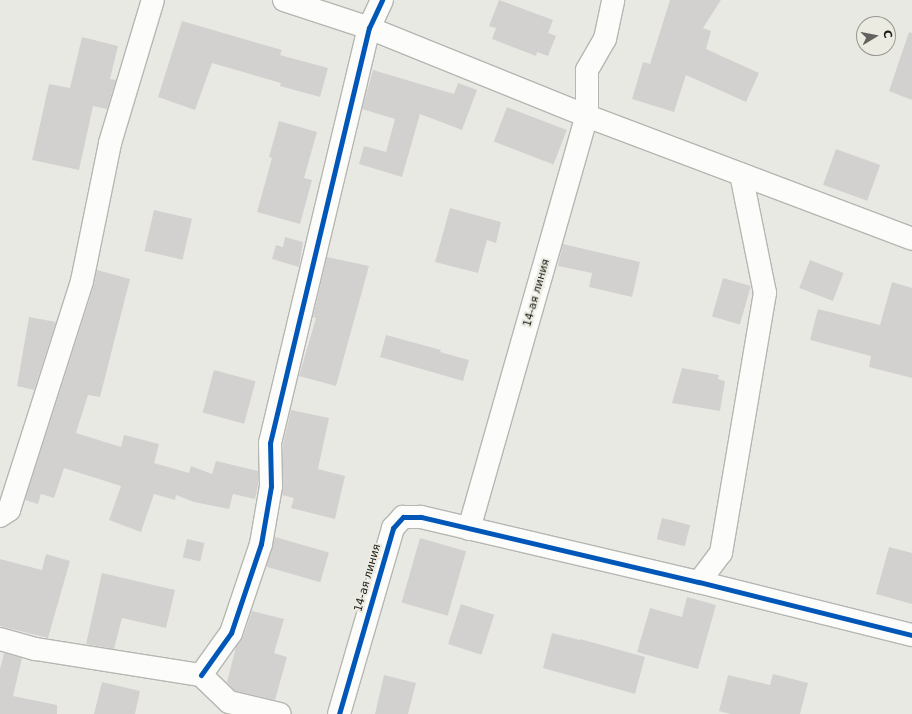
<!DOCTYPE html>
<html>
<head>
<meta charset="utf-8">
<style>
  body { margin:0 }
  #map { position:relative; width:912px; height:714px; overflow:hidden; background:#e9e9e4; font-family:"DejaVu Sans",sans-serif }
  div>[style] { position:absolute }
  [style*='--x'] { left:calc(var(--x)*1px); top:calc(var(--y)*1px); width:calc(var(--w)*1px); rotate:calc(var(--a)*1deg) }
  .building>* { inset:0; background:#d3d1d0; transform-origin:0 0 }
  .roads { filter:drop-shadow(1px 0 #b6b6b2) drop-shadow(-1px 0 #b6b6b2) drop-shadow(0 1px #b6b6b2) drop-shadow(0 -1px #b6b6b2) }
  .minor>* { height:22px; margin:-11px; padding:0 11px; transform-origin:11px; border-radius:11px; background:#fcfcfb }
  .tertiary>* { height:22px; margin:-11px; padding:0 11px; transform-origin:11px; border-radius:11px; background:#fcfcfb }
  .cycleway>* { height:5px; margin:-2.5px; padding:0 2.5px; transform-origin:2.5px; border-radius:2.5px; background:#0057b8 }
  span { translate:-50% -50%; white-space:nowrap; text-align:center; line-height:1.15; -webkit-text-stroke:4px #ebebe2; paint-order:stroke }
  .street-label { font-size:11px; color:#1b1a17 }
  .north { position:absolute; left:856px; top:16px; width:40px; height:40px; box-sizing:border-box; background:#ebebe2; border:1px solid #989791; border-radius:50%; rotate:80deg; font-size:11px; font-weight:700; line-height:16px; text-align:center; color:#1b1a17 }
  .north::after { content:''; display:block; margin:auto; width:14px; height:18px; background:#63625f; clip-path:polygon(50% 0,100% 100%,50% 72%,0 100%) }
</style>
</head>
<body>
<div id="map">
  <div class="building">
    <i style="clip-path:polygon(499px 0,553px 20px,548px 33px,556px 36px,548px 56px,537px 52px,536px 56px,492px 39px,496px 28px,489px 26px)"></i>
    <i style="clip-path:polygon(670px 0,721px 0,703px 28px,711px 31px,706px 49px,759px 73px,746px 102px,686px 75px,674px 112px,632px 99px,643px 62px,650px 64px)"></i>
    <i style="clip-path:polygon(182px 21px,282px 50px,280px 55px,328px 68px,320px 97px,280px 86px,281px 83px,212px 63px,195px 110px,158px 97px)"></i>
    <i style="clip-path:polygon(909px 32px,912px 33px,912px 100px,889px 91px)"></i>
    <i style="clip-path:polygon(82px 37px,118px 46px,110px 79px,116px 80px,107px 109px,93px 106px,79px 170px,32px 160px,49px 84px,70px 88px)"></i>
    <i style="clip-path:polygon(373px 70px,454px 94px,458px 83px,477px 90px,462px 130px,420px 114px,402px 177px,359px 164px,364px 146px,386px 152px,395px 119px,362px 109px)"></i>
    <i style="left:507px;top:107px;width:64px;height:37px;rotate:21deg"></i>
    <i style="clip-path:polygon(279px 121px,317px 132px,304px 178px,312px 180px,300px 224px,257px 212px,272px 158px,269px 157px)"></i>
    <i style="left:836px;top:149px;width:47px;height:38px;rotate:20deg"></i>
    <i style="clip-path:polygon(450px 208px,501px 222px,496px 243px,487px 240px,478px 273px,435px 262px)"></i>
    <i style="left:154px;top:210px;width:39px;height:42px;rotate:13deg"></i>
    <i style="clip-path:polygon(285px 237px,303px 242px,299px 267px,272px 259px,276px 245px,283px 247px)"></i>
    <i style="clip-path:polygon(563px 244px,640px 262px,632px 297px,589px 287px,592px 273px,558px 266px)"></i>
    <i style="clip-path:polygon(327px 257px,369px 266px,336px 386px,299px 376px,316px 318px,313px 317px)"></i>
    <i style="left:810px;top:260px;width:36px;height:30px;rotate:21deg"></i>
    <i style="clip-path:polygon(97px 270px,130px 279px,100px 397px,88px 395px,76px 433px,121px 447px,124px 435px,159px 444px,154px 463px,189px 473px,191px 466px,212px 474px,216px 461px,258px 471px,258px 485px,255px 499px,233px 494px,229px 509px,194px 502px,176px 495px,175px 500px,154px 494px,141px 532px,109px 520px,121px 486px,64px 468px,54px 498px,41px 494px,38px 504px,25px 500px,94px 285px)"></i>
    <i style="left:723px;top:278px;width:29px;height:40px;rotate:16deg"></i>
    <i style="clip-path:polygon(892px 282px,912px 288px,912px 378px,869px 367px,871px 356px,810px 340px,818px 309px,880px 325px)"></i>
    <i style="clip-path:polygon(29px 317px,56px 322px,34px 390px,17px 386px)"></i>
    <i style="clip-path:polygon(386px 335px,441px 350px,440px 352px,469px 360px,463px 381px,380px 357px)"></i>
    <i style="clip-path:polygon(682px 368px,719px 375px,718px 379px,725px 381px,720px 411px,672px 403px)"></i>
    <i style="left:214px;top:370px;width:43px;height:44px;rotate:15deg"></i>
    <i style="clip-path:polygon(291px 410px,329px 418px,318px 469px,345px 476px,335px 519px,291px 508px,294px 498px,282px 495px,283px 444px)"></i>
    <i style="left:662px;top:518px;width:29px;height:22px;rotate:14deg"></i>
    <i style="left:275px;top:537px;width:56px;height:31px;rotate:16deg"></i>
    <i style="left:420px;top:538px;width:48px;height:67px;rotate:16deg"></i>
    <i style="left:187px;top:539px;width:18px;height:19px;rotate:13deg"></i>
    <i style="clip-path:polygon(889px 547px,912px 553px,912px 604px,876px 594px)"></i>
    <i style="clip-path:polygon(46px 554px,70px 561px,48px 638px,0 626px,0 559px,42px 570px)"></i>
    <i style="clip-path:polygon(102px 573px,175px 590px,166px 628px,122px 618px,114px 649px,86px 644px)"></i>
    <i style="clip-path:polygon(687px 597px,716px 605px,698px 669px,637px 652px,650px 608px,682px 617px)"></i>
    <i style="left:461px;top:604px;width:35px;height:42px;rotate:18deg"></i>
    <i style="clip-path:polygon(252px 611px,284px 619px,274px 653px,287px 657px,275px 700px,235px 691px,227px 682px,236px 647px,243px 637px)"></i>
    <i style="clip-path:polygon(552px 633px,580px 640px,580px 639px,645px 657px,635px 694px,543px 668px)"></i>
    <i style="clip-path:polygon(4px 653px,22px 658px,13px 696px,57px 705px,57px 714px,0 714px,0 669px)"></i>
    <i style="clip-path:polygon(773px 674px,808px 683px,800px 714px,731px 714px,719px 711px,728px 675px,770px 685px)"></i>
    <i style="clip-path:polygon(384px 675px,416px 683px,408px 714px,375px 714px)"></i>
    <i style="clip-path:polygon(102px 682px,140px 691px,135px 714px,94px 714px)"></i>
  </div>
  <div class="roads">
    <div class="minor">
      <i style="--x:0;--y:516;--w:11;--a:-34"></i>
      <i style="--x:9;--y:510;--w:240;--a:-72.3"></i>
      <i style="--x:82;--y:281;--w:141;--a:-78.5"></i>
      <i style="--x:110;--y:143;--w:149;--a:-73.3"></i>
      <i style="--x:469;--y:529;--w:430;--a:-74.1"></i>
      <i style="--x:587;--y:116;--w:46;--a:-90"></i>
      <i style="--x:587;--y:70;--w:36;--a:-60"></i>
      <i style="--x:605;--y:39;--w:40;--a:-78"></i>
      <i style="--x:699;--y:582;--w:36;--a:-53"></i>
      <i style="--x:721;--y:553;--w:264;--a:-80.4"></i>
      <i style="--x:765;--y:293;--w:121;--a:-101.4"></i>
      <i style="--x:0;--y:639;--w:37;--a:16"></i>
      <i style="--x:36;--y:649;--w:167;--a:9"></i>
      <i style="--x:201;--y:675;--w:39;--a:44"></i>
      <i style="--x:229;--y:702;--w:52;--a:13.2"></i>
      <i style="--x:201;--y:675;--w:52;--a:-54.5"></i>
      <i style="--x:231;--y:633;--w:94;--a:-71.4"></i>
      <i style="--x:261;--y:544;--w:59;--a:-80.2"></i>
      <i style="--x:271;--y:486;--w:43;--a:-91.3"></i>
      <i style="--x:270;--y:443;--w:427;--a:-76.6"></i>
      <i style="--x:369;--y:28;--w:31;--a:-65"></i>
      <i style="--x:339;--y:714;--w:194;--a:-73.8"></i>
      <i style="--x:393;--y:528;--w:15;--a:-48"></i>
      <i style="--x:403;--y:517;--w:18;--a:0"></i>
      <i style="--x:421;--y:517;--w:285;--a:13.2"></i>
      <i style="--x:699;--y:582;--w:219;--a:14"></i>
    </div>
    <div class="tertiary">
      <i style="--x:284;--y:0;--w:89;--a:18.2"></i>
      <i style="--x:369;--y:28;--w:235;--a:22"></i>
      <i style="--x:587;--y:116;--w:347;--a:20.7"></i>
    </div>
  </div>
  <div class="cycleway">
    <i style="--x:201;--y:675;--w:52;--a:-54.5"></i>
    <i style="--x:231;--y:633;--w:94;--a:-71.4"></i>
    <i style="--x:261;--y:544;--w:59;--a:-80.2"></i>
    <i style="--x:271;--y:486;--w:43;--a:-91.3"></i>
    <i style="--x:270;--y:443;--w:427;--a:-76.6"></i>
    <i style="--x:369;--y:28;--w:31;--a:-65"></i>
    <i style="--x:339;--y:714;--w:194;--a:-73.8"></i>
    <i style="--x:393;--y:528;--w:15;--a:-48"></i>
    <i style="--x:403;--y:517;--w:18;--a:0"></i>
    <i style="--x:421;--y:517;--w:285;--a:13.2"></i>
    <i style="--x:699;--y:582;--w:219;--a:14"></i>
  </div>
  <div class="street-label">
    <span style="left:537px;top:293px;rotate:-74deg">14-ая линия</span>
    <span style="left:368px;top:578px;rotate:-74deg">14-ая линия</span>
  </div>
  <div class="north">С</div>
</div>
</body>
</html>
